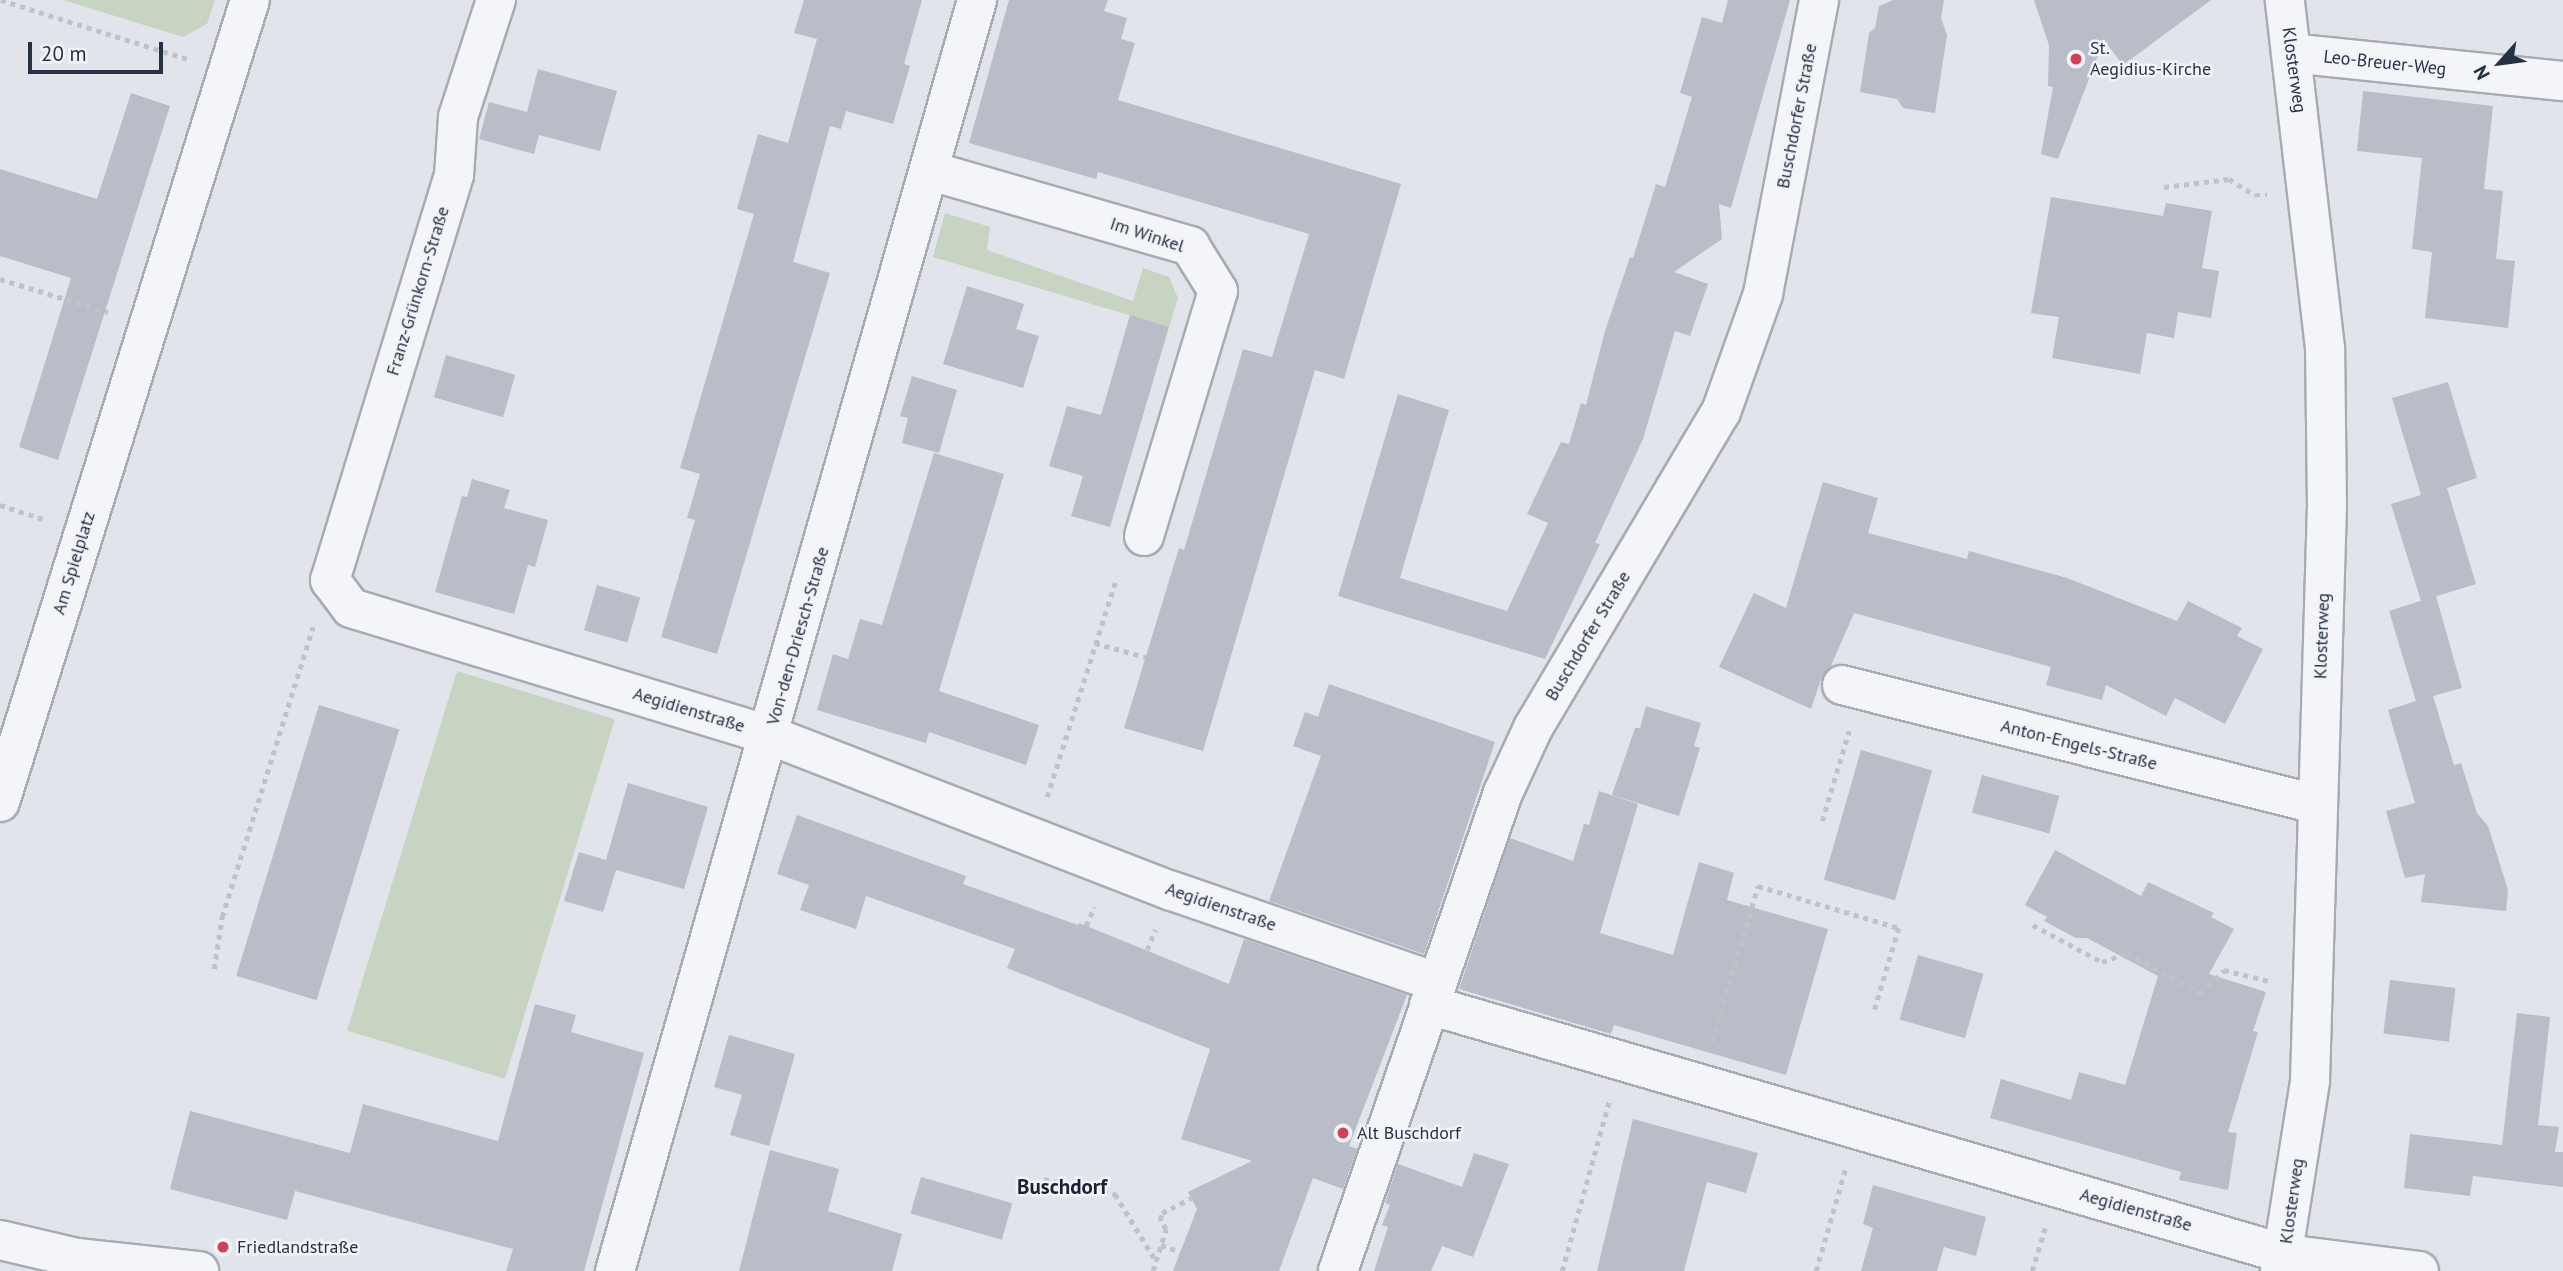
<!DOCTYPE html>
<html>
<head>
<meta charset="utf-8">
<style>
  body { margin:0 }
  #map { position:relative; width:2563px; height:1271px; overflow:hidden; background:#e1e4ea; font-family:"PT Sans",sans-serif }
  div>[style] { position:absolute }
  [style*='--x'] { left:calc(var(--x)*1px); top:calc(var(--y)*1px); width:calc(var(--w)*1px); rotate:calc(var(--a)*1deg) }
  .green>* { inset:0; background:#c6d4c1; transform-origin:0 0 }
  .building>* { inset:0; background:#b8bdc7; transform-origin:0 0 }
  .path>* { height:4.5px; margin-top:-2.25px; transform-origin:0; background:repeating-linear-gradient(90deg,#bfc2c9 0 5px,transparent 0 10px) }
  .roads { filter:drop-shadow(2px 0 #a6abb4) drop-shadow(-2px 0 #a6abb4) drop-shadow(0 2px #a6abb4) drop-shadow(0 -2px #a6abb4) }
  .minor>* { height:38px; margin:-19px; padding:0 19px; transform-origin:19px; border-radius:19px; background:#f4f5f8 }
  .dots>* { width:19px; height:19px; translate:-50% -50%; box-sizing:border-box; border:4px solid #f0f3f7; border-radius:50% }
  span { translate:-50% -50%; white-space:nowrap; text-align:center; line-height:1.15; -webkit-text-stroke:5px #f0f3f7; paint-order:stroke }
  .poi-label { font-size:18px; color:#283142 }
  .left { translate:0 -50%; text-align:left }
  .street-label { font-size:18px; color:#283142 }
  .quarter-label { font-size:21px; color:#1a2233; font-weight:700 }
  .north { position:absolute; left:2465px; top:28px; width:70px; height:70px; -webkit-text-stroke:5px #f0f3f7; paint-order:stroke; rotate:242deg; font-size:19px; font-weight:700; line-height:28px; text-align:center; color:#283142 }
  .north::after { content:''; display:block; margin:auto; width:24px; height:32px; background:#283142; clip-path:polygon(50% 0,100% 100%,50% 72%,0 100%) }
  .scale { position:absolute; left:28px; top:42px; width:135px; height:32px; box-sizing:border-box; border:4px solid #283142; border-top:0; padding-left:9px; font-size:21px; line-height:24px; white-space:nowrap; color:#283142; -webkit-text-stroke:5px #f0f3f7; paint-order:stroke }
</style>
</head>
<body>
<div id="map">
  <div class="green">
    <i style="clip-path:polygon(63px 0,215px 0,207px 24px,183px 37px)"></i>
    <i style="clip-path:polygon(945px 213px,990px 227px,987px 250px,1133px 301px,1143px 268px,1169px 277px,1178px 298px,1169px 327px,933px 257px)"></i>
    <i style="left:457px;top:671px;width:165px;height:376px;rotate:17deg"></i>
  </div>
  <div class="building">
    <i style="clip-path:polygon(804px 0,922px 0,904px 64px,910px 66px,893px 124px,846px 111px,841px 129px,830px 126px,793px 262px,830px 273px,717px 654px,661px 637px,695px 520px,687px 518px,700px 474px,680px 468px,754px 214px,737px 209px,758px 134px,788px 143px,817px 39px,794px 33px)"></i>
    <i style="clip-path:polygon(1009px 0,1108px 0,1104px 11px,1127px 18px,1121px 39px,1135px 43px,1118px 100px,1401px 184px,1344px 379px,1315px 370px,1203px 751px,1124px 728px,1179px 548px,1184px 550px,1243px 349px,1272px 357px,1309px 234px,1098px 172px,1096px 179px,969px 143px)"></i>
    <i style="clip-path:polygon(1728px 0,1790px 0,1731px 208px,1719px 204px,1722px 239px,1674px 272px,1708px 284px,1690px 336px,1675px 331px,1643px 439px,1595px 543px,1600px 544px,1545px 659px,1338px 596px,1398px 394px,1449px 410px,1400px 578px,1507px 611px,1548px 523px,1527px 514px,1561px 442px,1569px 444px,1581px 403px,1586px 405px,1605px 331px,1630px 257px,1633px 258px,1656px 184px,1665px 187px,1692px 97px,1680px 93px,1702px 17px,1722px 23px)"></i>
    <i style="clip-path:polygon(1893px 0,1944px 0,1941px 18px,1947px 35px,1935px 113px,1903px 108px,1897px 99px,1860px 92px,1869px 33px,1875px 28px,1879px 6px)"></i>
    <i style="clip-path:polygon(2034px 0,2211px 0,2123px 65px,2104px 40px,2058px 159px,2041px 154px,2053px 87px,2048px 86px,2049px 45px)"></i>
    <i style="clip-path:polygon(538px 69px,617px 91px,600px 151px,539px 135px,534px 154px,479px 139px,489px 102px,527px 112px)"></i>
    <i style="clip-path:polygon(2363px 91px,2493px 106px,2484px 189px,2503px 191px,2496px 259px,2515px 261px,2508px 328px,2425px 318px,2432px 252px,2412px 249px,2422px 158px,2357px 151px)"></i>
    <i style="clip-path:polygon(131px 93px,170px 106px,58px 460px,19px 447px,71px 278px,0 256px,0 169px,97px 199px)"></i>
    <i style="clip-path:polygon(2051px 197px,2163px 216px,2166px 203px,2212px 211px,2202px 268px,2219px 271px,2211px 318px,2178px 312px,2174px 338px,2147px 333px,2140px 374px,2052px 358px,2059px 317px,2031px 313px)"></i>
    <i style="clip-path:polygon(967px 286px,1024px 304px,1016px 329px,1039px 336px,1023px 388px,943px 364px)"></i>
    <i style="clip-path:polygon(1130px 315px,1169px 327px,1110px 527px,1071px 516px,1083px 476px,1049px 466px,1067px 406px,1101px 415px)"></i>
    <i style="left:446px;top:355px;width:72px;height:44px;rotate:16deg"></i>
    <i style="clip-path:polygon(912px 376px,957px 390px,939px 453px,902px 443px,908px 418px,900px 416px)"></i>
    <i style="clip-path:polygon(2448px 382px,2477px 478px,2447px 488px,2476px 584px,2421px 601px,2391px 504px,2421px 495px,2392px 398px)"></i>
    <i style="clip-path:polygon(934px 453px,1004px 474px,939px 691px,1039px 725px,1026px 765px,929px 732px,926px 743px,817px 710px,833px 654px,848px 659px,860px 619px,882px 625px)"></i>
    <i style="clip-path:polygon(472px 479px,510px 490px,504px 508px,548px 520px,535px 567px,528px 565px,514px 614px,435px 592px,462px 496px,467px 497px)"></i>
    <i style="clip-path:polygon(1823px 482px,1878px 498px,1868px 533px,1967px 559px,1969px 551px,2067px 578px,2177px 621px,2188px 601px,2242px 628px,2237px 636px,2263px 649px,2225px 724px,2175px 698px,2166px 716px,2106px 685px,2102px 700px,2046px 685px,2051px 667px,1854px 613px,1830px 668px,1821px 679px,1811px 709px,1719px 667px,1754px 593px,1786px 608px)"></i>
    <i style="left:597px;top:585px;width:45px;height:47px;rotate:16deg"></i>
    <i style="clip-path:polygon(2436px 596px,2462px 688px,2433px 696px,2454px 765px,2461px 763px,2477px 813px,2488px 826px,2508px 890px,2506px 911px,2421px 902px,2425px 874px,2405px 878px,2386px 811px,2415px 803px,2388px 710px,2416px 701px,2389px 611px)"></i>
    <i style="clip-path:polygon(1329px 684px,1495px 742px,1424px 954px,1269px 901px,1321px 756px,1293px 746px,1305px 712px,1318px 717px)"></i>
    <i style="left:319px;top:705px;width:84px;height:283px;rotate:17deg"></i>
    <i style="clip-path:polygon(1646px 706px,1701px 723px,1694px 746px,1700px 748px,1679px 816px,1612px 795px,1635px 728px,1640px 728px)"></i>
    <i style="left:1861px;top:750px;width:74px;height:135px;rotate:16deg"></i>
    <i style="left:1982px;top:775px;width:80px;height:39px;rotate:15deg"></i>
    <i style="clip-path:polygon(628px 783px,708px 807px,684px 889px,616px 870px,603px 912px,564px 901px,579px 852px,606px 860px)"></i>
    <i style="clip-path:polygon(1599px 791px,1638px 804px,1600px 933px,1673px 955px,1699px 862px,1734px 873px,1727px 900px,1828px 929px,1786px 1075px,1614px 1025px,1611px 1034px,1459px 989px,1510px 838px,1573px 861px,1584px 824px,1589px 825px)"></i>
    <i style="clip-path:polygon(797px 815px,966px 876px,963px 884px,1078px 925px,1079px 923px,1229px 984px,1244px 939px,1407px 995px,1349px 1146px,1357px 1149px,1343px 1189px,1313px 1178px,1279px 1271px,1173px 1271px,1197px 1209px,1188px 1192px,1252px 1161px,1181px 1139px,1210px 1049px,1007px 968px,1015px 949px,866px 896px,856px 929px,800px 910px,809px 885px,777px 874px)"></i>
    <i style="clip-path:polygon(2055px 850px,2141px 896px,2148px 882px,2214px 913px,2211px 917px,2234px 929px,2209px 974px,2266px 992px,2253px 1031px,2258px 1032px,2228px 1132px,2237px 1133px,2228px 1190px,2179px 1180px,2181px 1172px,1990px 1118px,2001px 1079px,2071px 1100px,2079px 1072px,2125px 1085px,2158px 976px,2087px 938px,2076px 938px,2044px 921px,2047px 917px,2025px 905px)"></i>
    <i style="left:1918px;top:955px;width:68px;height:67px;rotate:16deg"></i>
    <i style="left:2390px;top:980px;width:66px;height:54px;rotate:7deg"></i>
    <i style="clip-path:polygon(535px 1004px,576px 1015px,571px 1032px,644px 1053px,584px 1271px,506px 1271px,513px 1249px,295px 1191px,287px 1220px,170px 1189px,190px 1111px,350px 1153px,363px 1104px,498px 1141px)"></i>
    <i style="clip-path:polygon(2517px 1013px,2550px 1017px,2538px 1125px,2559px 1127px,2555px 1152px,2563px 1152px,2563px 1187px,2473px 1176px,2470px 1196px,2404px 1188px,2410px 1134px,2502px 1145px)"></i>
    <i style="clip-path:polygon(729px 1035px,795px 1054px,769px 1146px,730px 1135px,742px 1095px,714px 1087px)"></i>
    <i style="clip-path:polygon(1633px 1119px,1758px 1153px,1746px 1193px,1707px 1182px,1684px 1271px,1597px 1271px)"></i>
    <i style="clip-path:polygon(770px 1150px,839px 1169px,828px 1211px,902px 1234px,892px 1271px,739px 1271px)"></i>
    <i style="clip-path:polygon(1474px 1153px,1509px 1164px,1473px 1257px,1442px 1246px,1431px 1271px,1374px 1271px,1388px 1227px,1382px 1225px,1390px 1205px,1385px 1203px,1398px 1164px,1462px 1187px)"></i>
    <i style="left:921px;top:1177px;width:95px;height:38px;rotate:16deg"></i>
    <i style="clip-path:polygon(1873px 1185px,1986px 1217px,1976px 1256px,1944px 1247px,1937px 1271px,1861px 1271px,1873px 1228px,1863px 1224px)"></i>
  </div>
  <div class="path">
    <i style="--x:1;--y:0;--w:195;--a:17.6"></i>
    <i style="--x:2164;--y:187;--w:65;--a:-7"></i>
    <i style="--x:2229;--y:179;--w:31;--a:32"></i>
    <i style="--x:2255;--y:195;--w:12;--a:0"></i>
    <i style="--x:0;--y:279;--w:113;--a:17"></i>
    <i style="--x:0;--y:505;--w:45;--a:18"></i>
    <i style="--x:1095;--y:643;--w:53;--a:15.4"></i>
    <i style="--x:1047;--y:797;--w:228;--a:-72.4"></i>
    <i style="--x:1822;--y:821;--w:94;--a:-73.3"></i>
    <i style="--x:2033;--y:925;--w:78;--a:28.2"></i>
    <i style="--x:2102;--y:962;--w:27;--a:-20"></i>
    <i style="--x:2127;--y:953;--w:85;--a:29"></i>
    <i style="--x:2201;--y:994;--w:33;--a:-46"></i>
    <i style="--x:2224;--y:970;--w:46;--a:13.7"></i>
    <i style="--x:1086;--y:926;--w:21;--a:-67"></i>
    <i style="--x:1147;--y:950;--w:22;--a:-68"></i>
    <i style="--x:214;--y:969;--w:53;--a:-81.3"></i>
    <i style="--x:222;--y:917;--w:304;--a:-72.6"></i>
    <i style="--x:1712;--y:1042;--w:163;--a:-73.6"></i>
    <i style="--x:1758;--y:886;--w:147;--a:16.6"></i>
    <i style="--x:1899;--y:928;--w:88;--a:106.6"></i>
    <i style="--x:1044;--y:1179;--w:73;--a:11.9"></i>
    <i style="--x:1115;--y:1194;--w:79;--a:58.5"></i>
    <i style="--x:1161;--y:1245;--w:21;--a:19"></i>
    <i style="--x:1153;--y:1271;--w:44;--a:-72.8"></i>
    <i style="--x:1166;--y:1229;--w:11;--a:-124"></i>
    <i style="--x:1160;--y:1220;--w:7;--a:-74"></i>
    <i style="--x:1162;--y:1213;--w:33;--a:-27"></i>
    <i style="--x:1562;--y:1271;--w:176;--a:-74.5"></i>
    <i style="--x:1816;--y:1271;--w:105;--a:-74"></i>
    <i style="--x:2032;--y:1271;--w:45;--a:-73.2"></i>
  </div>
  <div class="roads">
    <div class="minor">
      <i style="--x:496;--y:0;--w:123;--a:108"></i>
      <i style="--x:458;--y:117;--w:58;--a:93.9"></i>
      <i style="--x:454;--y:175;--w:424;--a:107"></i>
      <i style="--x:330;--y:580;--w:35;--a:53"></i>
      <i style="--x:351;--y:608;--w:437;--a:16.9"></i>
      <i style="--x:769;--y:735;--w:432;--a:21.2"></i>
      <i style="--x:1172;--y:891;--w:280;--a:19"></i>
      <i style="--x:2291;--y:53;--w:273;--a:5.9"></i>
      <i style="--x:931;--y:171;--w:270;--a:16.1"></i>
      <i style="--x:1190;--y:246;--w:53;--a:58.1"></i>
      <i style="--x:1218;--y:291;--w:256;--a:106.8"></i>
      <i style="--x:1842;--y:685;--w:489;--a:14.1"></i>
      <i style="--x:0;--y:802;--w:840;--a:-72.69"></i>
      <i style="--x:1429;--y:1005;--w:891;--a:16.22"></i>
      <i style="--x:2285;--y:1254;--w:135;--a:7.2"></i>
      <i style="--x:0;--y:1240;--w:79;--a:13.2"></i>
      <i style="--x:77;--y:1258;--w:123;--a:6.1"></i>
      <i style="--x:615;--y:1271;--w:1322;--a:-74.1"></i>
      <i style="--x:1338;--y:1271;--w:506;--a:-70.96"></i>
      <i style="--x:1503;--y:793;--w:72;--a:-65.2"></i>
      <i style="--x:1533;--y:728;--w:368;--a:-59.3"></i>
      <i style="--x:1721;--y:412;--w:125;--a:-70.4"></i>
      <i style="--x:1763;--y:294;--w:299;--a:-79.2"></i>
      <i style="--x:2280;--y:1271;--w:192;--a:-81"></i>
      <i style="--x:2310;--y:1081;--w:575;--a:-88.31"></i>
      <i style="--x:2327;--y:506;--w:158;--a:-90.7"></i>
      <i style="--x:2325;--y:348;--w:350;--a:-96.6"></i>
    </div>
  </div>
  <div class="dots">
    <i style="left:2076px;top:59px;background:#d44053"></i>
    <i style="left:1343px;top:1133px;background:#d44053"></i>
    <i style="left:223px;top:1247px;background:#d44053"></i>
  </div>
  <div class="poi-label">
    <span class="left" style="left:2090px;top:59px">St.<br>Aegidius-Kirche</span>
    <span class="left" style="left:1357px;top:1133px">Alt Buschdorf</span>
    <span class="left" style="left:237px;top:1247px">Friedlandstraße</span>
  </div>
  <div class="street-label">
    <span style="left:2385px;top:63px;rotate:6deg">Leo-Breuer-Weg</span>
    <span style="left:2294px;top:70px;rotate:82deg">Klosterweg</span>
    <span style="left:1797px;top:116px;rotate:-79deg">Buschdorfer Straße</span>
    <span style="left:1147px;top:235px;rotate:18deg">Im Winkel</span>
    <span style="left:418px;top:291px;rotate:-73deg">Franz-Grünkorn-Straße</span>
    <span style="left:74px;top:563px;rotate:-73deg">Am Spielplatz</span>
    <span style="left:798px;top:636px;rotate:-74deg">Von-den-Driesch-Straße</span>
    <span style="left:1588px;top:636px;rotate:-59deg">Buschdorfer Straße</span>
    <span style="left:2322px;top:636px;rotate:-88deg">Klosterweg</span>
    <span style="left:689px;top:710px;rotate:17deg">Aegidienstraße</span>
    <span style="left:2079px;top:745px;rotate:14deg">Anton-Engels-Straße</span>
    <span style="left:1221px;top:907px;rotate:19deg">Aegidienstraße</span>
    <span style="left:2292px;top:1201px;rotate:-82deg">Klosterweg</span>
    <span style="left:2136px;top:1210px;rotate:16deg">Aegidienstraße</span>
  </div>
  <div class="quarter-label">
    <span style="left:1062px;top:1187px">Buschdorf</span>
  </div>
  <div class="north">N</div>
  <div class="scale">20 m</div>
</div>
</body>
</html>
